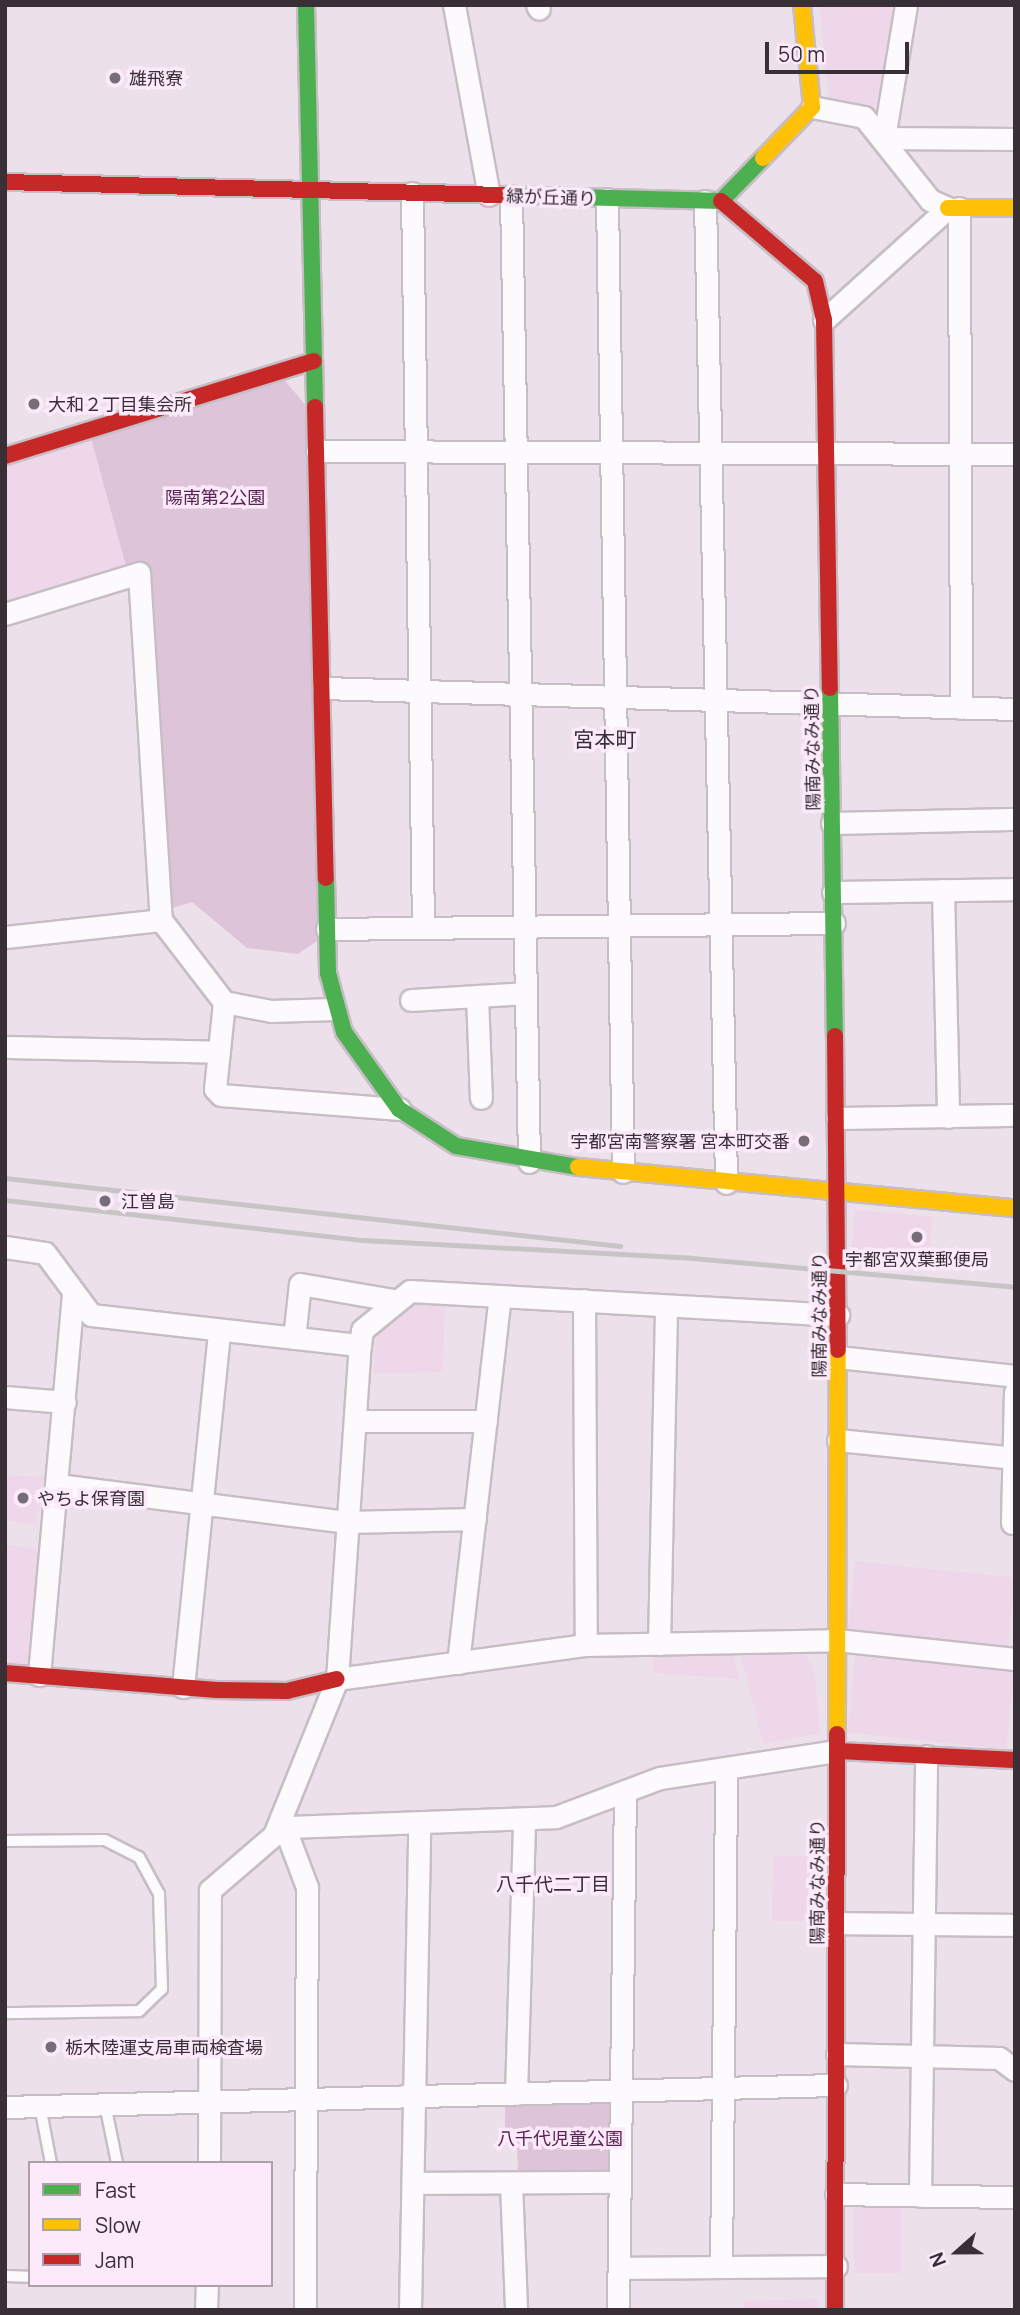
<!DOCTYPE html>
<html>
<head>
<meta charset="utf-8">
<style>
  body { margin:0 }
  #map { position:relative; width:1020px; height:2315px; overflow:hidden; background:#ece0ea; font-family:Manrope,"Noto Sans JP",sans-serif }
  div>[style] { position:absolute }
  [style*='--x'] { left:calc(var(--x)*1px); top:calc(var(--y)*1px); width:calc(var(--w)*1px); rotate:calc(var(--a)*1deg) }
  .built>* { inset:0; background:#edd7e9; transform-origin:0 0 }
  .green>* { inset:0; background:#ddc4d9 }
  .roads { filter:drop-shadow(2px 0 #c7bdc5) drop-shadow(-2px 0 #c7bdc5) drop-shadow(0 2px #c7bdc5) drop-shadow(0 -2px #c7bdc5) }
  .lane>* { height:10px; margin:-5px; padding:0 5px; transform-origin:5px; border-radius:5px; background:#fcfafc }
  .street>* { height:21px; margin:-10.5px; padding:0 10.5px; transform-origin:10.5px; border-radius:10.5px; background:#fcfafc }
  .fast>* { height:16px; margin:-8px; padding:0 8px; transform-origin:8px; border-radius:8px; background:#4caf50 }
  .slow>* { height:16px; margin:-8px; padding:0 8px; transform-origin:8px; border-radius:8px; background:#ffc107 }
  .jam>* { height:16px; margin:-8px; padding:0 8px; transform-origin:8px; border-radius:8px; background:#c62828 }
  .rail>* { height:5px; margin:-2.5px; padding:0 2.5px; transform-origin:2.5px; border-radius:2.5px; background:#c7c4c6 }
  .dots>* { width:19px; height:19px; translate:-50% -50%; box-sizing:border-box; border:4px solid #fce9f9; border-radius:50% }
  span { translate:-50% -50%; white-space:nowrap; text-align:center; line-height:1.15; -webkit-text-stroke:7px #fce9f9; paint-order:stroke }
  .poi-label { font-size:18px; color:#382f37 }
  .left { translate:0 -50%; text-align:left }
  .right { translate:-100% -50%; text-align:right }
  .street-label { font-size:18px; color:#382f37 }
  .park-label { font-size:18px; color:#562551 }
  .neighbourhood-label { font-size:19px; color:#382f37 }
  .quarter-label { font-size:21px; color:#382f37 }
  .frame { position:absolute; inset:0; border:7px solid #382f37; pointer-events:none }
  .legend { position:absolute; left:28px; top:2161px; width:245px; height:126px; box-sizing:border-box; background:#fce9f9; border:2px solid #ae9fab; margin:0; padding:9px 12px; list-style:none; font-size:21px; color:#382f37 }
  .legend li { display:flex; align-items:center; gap:14px; height:35px }
  .legend b { width:35px; border:2px solid #ae9fab }
  .north { position:absolute; left:922px; top:2217px; width:70px; height:70px; -webkit-text-stroke:5px #fce9f9; paint-order:stroke; rotate:249deg; font-size:19px; font-weight:700; line-height:28px; text-align:center; color:#382f37 }
  .north::after { content:''; display:block; margin:auto; width:24px; height:32px; background:#382f37; clip-path:polygon(50% 0,100% 100%,50% 72%,0 100%) }
  .scale { position:absolute; left:765px; top:42px; width:144px; height:32px; box-sizing:border-box; border:4px solid #382f37; border-top:0; padding-left:9px; font-size:21px; line-height:24px; white-space:nowrap; color:#382f37; -webkit-text-stroke:5px #fce9f9; paint-order:stroke }
</style>
</head>
<body>
<div id="map">
  <div class="built">
    <i style="clip-path:polygon(819px 5px,899px 5px,884px 100px,871px 107px,829px 99px)"></i>
    <i style="clip-path:polygon(91px 438px,127px 570px,5px 606px,5px 466px)"></i>
    <i style="left:855px;top:1210px;width:78px;height:43px;rotate:5deg"></i>
    <i style="clip-path:polygon(416px 1301px,445px 1304px,443px 1372px,374px 1374px,376px 1333px)"></i>
    <i style="clip-path:polygon(5px 1475px,44px 1477px,37px 1525px,5px 1520px)"></i>
    <i style="clip-path:polygon(5px 1545px,43px 1549px,33px 1659px,21px 1666px,5px 1665px)"></i>
    <i style="left:855px;top:1561px;width:161px;height:74px;rotate:6deg"></i>
    <i style="left:856px;top:1649px;width:160px;height:84px;rotate:6deg"></i>
    <i style="clip-path:polygon(803px 1651px,814px 1666px,820px 1733px,763px 1744px,740px 1653px)"></i>
    <i style="clip-path:polygon(654px 1653px,734px 1655px,739px 1679px,654px 1673px)"></i>
    <i style="left:773px;top:1856px;width:46px;height:65px;rotate:1deg"></i>
    <i style="left:854px;top:2201px;width:48px;height:72px"></i>
    <i style="clip-path:polygon(819px 2299px,818px 2310px,744px 2310px,744px 2301px)"></i>
  </div>
  <div class="green">
    <i style="clip-path:polygon(283px 378px,307px 407px,317px 941px,298px 954px,247px 948px,192px 902px,169px 909px,148px 564px,127px 570px,91px 438px)"></i>
    <i style="clip-path:polygon(615px 2100px,613px 2176px,518px 2175px,517px 2141px,505px 2141px,505px 2102px)"></i>
  </div>
  <div class="roads">
    <div class="lane">
      <i style="--x:5;--y:1841;--w:100;--a:-0.6"></i>
      <i style="--x:105;--y:1840;--w:38;--a:27"></i>
      <i style="--x:139;--y:1857;--w:42;--a:61.6"></i>
      <i style="--x:159;--y:1894;--w:95;--a:88.2"></i>
      <i style="--x:162;--y:1989;--w:32;--a:136"></i>
      <i style="--x:139;--y:2011;--w:134;--a:179.1"></i>
      <i style="--x:105;--y:2104;--w:60;--a:78.5"></i>
      <i style="--x:40;--y:2106;--w:58;--a:79.1"></i>
      <i style="--x:5;--y:2276;--w:25;--a:2"></i>
    </div>
    <div class="street">
      <i style="--x:454;--y:5;--w:193;--a:79.6"></i>
      <i style="--x:537;--y:5;--w:4;--a:63"></i>
      <i style="--x:906;--y:5;--w:135;--a:99.4"></i>
      <i style="--x:884;--y:138;--w:131;--a:0.4"></i>
      <i style="--x:812;--y:107;--w:53;--a:10.9"></i>
      <i style="--x:864;--y:117;--w:106;--a:51.5"></i>
      <i style="--x:930;--y:200;--w:20;--a:24"></i>
      <i style="--x:412;--y:193;--w:735;--a:89.14"></i>
      <i style="--x:511;--y:196;--w:966;--a:88.93"></i>
      <i style="--x:607;--y:199;--w:973;--a:89.06"></i>
      <i style="--x:705;--y:201;--w:982;--a:88.77"></i>
      <i style="--x:959;--y:208;--w:500;--a:89.77"></i>
      <i style="--x:824;--y:320;--w:167;--a:-42.1"></i>
      <i style="--x:317;--y:451;--w:698;--a:0.25"></i>
      <i style="--x:5;--y:614;--w:140;--a:-17"></i>
      <i style="--x:139;--y:573;--w:348;--a:86.4"></i>
      <i style="--x:161;--y:920;--w:103;--a:52.5"></i>
      <i style="--x:224;--y:1002;--w:48;--a:10.8"></i>
      <i style="--x:271;--y:1011;--w:63;--a:-1.8"></i>
      <i style="--x:323;--y:688;--w:692;--a:1.74"></i>
      <i style="--x:832;--y:823;--w:183;--a:-1.3"></i>
      <i style="--x:943;--y:890;--w:227;--a:88.7"></i>
      <i style="--x:833;--y:892;--w:182;--a:-0.9"></i>
      <i style="--x:327;--y:929;--w:507;--a:-0.68"></i>
      <i style="--x:5;--y:937;--w:157;--a:-6.2"></i>
      <i style="--x:477;--y:996;--w:102;--a:87.8"></i>
      <i style="--x:411;--y:1000;--w:114;--a:-3.5"></i>
      <i style="--x:224;--y:1002;--w:87;--a:95.9"></i>
      <i style="--x:215;--y:1089;--w:8;--a:45"></i>
      <i style="--x:221;--y:1095;--w:179;--a:4.5"></i>
      <i style="--x:5;--y:1047;--w:214;--a:1.3"></i>
      <i style="--x:837;--y:1118;--w:178;--a:-1"></i>
      <i style="--x:5;--y:1247;--w:40;--a:8.5"></i>
      <i style="--x:45;--y:1253;--w:77;--a:53.4"></i>
      <i style="--x:91;--y:1315;--w:271;--a:6.4"></i>
      <i style="--x:360;--y:1345;--w:15;--a:-82"></i>
      <i style="--x:362;--y:1330;--w:62;--a:-39.1"></i>
      <i style="--x:410;--y:1291;--w:429;--a:3.2"></i>
      <i style="--x:584;--y:1300;--w:345;--a:89.7"></i>
      <i style="--x:294;--y:1338;--w:54;--a:-83.7"></i>
      <i style="--x:300;--y:1284;--w:99;--a:9.8"></i>
      <i style="--x:838;--y:1357;--w:178;--a:6.1"></i>
      <i style="--x:5;--y:1397;--w:60;--a:4.8"></i>
      <i style="--x:355;--y:1421;--w:131;--a:0"></i>
      <i style="--x:838;--y:1440;--w:178;--a:5.8"></i>
      <i style="--x:58;--y:1485;--w:292;--a:7.3"></i>
      <i style="--x:348;--y:1522;--w:127;--a:-1.4"></i>
      <i style="--x:1012;--y:1523;--w:131;--a:-88.7"></i>
      <i style="--x:659;--y:1644;--w:338;--a:-88.8"></i>
      <i style="--x:458;--y:1663;--w:369;--a:-83.5"></i>
      <i style="--x:39;--y:1675;--w:382;--a:-84.9"></i>
      <i style="--x:337;--y:1679;--w:251;--a:-7.8"></i>
      <i style="--x:586;--y:1645;--w:251;--a:-1.1"></i>
      <i style="--x:837;--y:1640;--w:179;--a:6.1"></i>
      <i style="--x:183;--y:1687;--w:359;--a:-84.2"></i>
      <i style="--x:281;--y:1818;--w:74;--a:69.4"></i>
      <i style="--x:307;--y:1887;--w:423;--a:90.3"></i>
      <i style="--x:285;--y:1827;--w:271;--a:-2.1"></i>
      <i style="--x:556;--y:1817;--w:111;--a:-20.6"></i>
      <i style="--x:660;--y:1778;--w:179;--a:-8.7"></i>
      <i style="--x:836;--y:1923;--w:179;--a:0.6"></i>
      <i style="--x:837;--y:2054;--w:162;--a:1.4"></i>
      <i style="--x:999;--y:2058;--w:20;--a:37"></i>
      <i style="--x:516;--y:2094;--w:275;--a:-88.3"></i>
      <i style="--x:5;--y:2107;--w:831;--a:-1.52"></i>
      <i style="--x:209;--y:2163;--w:273;--a:-89.8"></i>
      <i style="--x:210;--y:1890;--w:84;--a:-40.7"></i>
      <i style="--x:274;--y:1835;--w:168;--a:-68"></i>
      <i style="--x:337;--y:1679;--w:335;--a:-86.1"></i>
      <i style="--x:413;--y:2183;--w:206;--a:-0.3"></i>
      <i style="--x:511;--y:2183;--w:127;--a:87.7"></i>
      <i style="--x:836;--y:2194;--w:179;--a:1"></i>
      <i style="--x:920;--y:2196;--w:440;--a:-89.2"></i>
      <i style="--x:721;--y:2266;--w:498;--a:-89.4"></i>
      <i style="--x:619;--y:2268;--w:217;--a:-0.5"></i>
      <i style="--x:206;--y:2310;--w:25;--a:-88"></i>
      <i style="--x:410;--y:2310;--w:487;--a:-88.9"></i>
      <i style="--x:618;--y:2310;--w:519;--a:-89.23"></i>
    </div>
    <div class="fast">
      <i style="--x:306;--y:5;--w:402;--a:88.7"></i>
      <i style="--x:504;--y:195;--w:217;--a:1.6"></i>
      <i style="--x:721;--y:201;--w:60;--a:-45.7"></i>
      <i style="--x:830;--y:688;--w:348;--a:89.2"></i>
      <i style="--x:326;--y:878;--w:95;--a:88.8"></i>
      <i style="--x:328;--y:973;--w:61;--a:74.8"></i>
      <i style="--x:344;--y:1032;--w:95;--a:54.5"></i>
      <i style="--x:399;--y:1109;--w:68;--a:33"></i>
      <i style="--x:456;--y:1146;--w:124;--a:9.8"></i>
    </div>
    <div class="slow">
      <i style="--x:763;--y:158;--w:71;--a:-46.1"></i>
      <i style="--x:812;--y:107;--w:102;--a:-95.6"></i>
      <i style="--x:948;--y:208;--w:67;--a:0"></i>
      <i style="--x:578;--y:1167;--w:439;--a:5.4"></i>
      <i style="--x:837;--y:1734;--w:384;--a:-89.9"></i>
    </div>
    <div class="jam">
      <i style="--x:5;--y:182;--w:499;--a:1.5"></i>
      <i style="--x:721;--y:201;--w:123;--a:40.4"></i>
      <i style="--x:815;--y:281;--w:40;--a:77"></i>
      <i style="--x:824;--y:320;--w:368;--a:89.1"></i>
      <i style="--x:315;--y:407;--w:471;--a:88.7"></i>
      <i style="--x:5;--y:456;--w:323;--a:-17.1"></i>
      <i style="--x:835;--y:1036;--w:314;--a:89.5"></i>
      <i style="--x:5;--y:1673;--w:212;--a:4.6"></i>
      <i style="--x:216;--y:1690;--w:71;--a:0.8"></i>
      <i style="--x:287;--y:1691;--w:51;--a:-13.5"></i>
      <i style="--x:837;--y:1751;--w:178;--a:2.9"></i>
      <i style="--x:835;--y:2310;--w:576;--a:-89.8"></i>
    </div>
  </div>
  <div class="rail">
    <i style="--x:5;--y:1178;--w:619;--a:6.31"></i>
    <i style="--x:5;--y:1200;--w:360;--a:6.4"></i>
    <i style="--x:363;--y:1240;--w:329;--a:3.1"></i>
    <i style="--x:692;--y:1258;--w:324;--a:5.1"></i>
  </div>
  <div class="dots">
    <i style="left:115px;top:78px;background:#776d76"></i>
    <i style="left:34px;top:404px;background:#776d76"></i>
    <i style="left:804px;top:1141px;background:#776d76"></i>
    <i style="left:105px;top:1201px;background:#776d76"></i>
    <i style="left:917px;top:1237px;background:#776d76"></i>
    <i style="left:23px;top:1498px;background:#776d76"></i>
    <i style="left:51px;top:2047px;background:#776d76"></i>
  </div>
  <div class="poi-label">
    <span class="left" style="left:129px;top:78px">雄飛寮</span>
    <span class="left" style="left:48px;top:404px">大和２丁目集会所</span>
    <span class="right" style="left:790px;top:1141px">宇都宮南警察署 宮本町交番</span>
    <span class="left" style="left:121px;top:1201px">江曽島</span>
    <span style="left:917px;top:1259px">宇都宮双葉郵便局</span>
    <span class="left" style="left:37px;top:1498px">やちよ保育園</span>
    <span class="left" style="left:65px;top:2047px">栃木陸運支局車両検査場</span>
  </div>
  <div class="street-label">
    <span style="left:551px;top:197px;rotate:2deg">緑が丘通り</span>
    <span style="left:812px;top:748px;rotate:-91deg">陽南みなみ通り</span>
    <span style="left:819px;top:1315px;rotate:-90deg">陽南みなみ通り</span>
    <span style="left:817px;top:1882px;rotate:-90deg">陽南みなみ通り</span>
  </div>
  <div class="park-label">
    <span style="left:215px;top:497px">陽南第2公園</span>
    <span style="left:560px;top:2138px">八千代児童公園</span>
  </div>
  <div class="neighbourhood-label">
    <span style="left:553px;top:1885px">八千代二丁目</span>
  </div>
  <div class="quarter-label">
    <span style="left:605px;top:739px">宮本町</span>
  </div>
  <div class="frame"></div>
  <ul class="legend">
  <li><b style="height:9px;background:#4caf50"></b>Fast</li>
  <li><b style="height:9px;background:#ffc107"></b>Slow</li>
  <li><b style="height:9px;background:#c62828"></b>Jam</li>
  </ul>
  <div class="north">N</div>
  <div class="scale">50 m</div>
</div>
</body>
</html>
